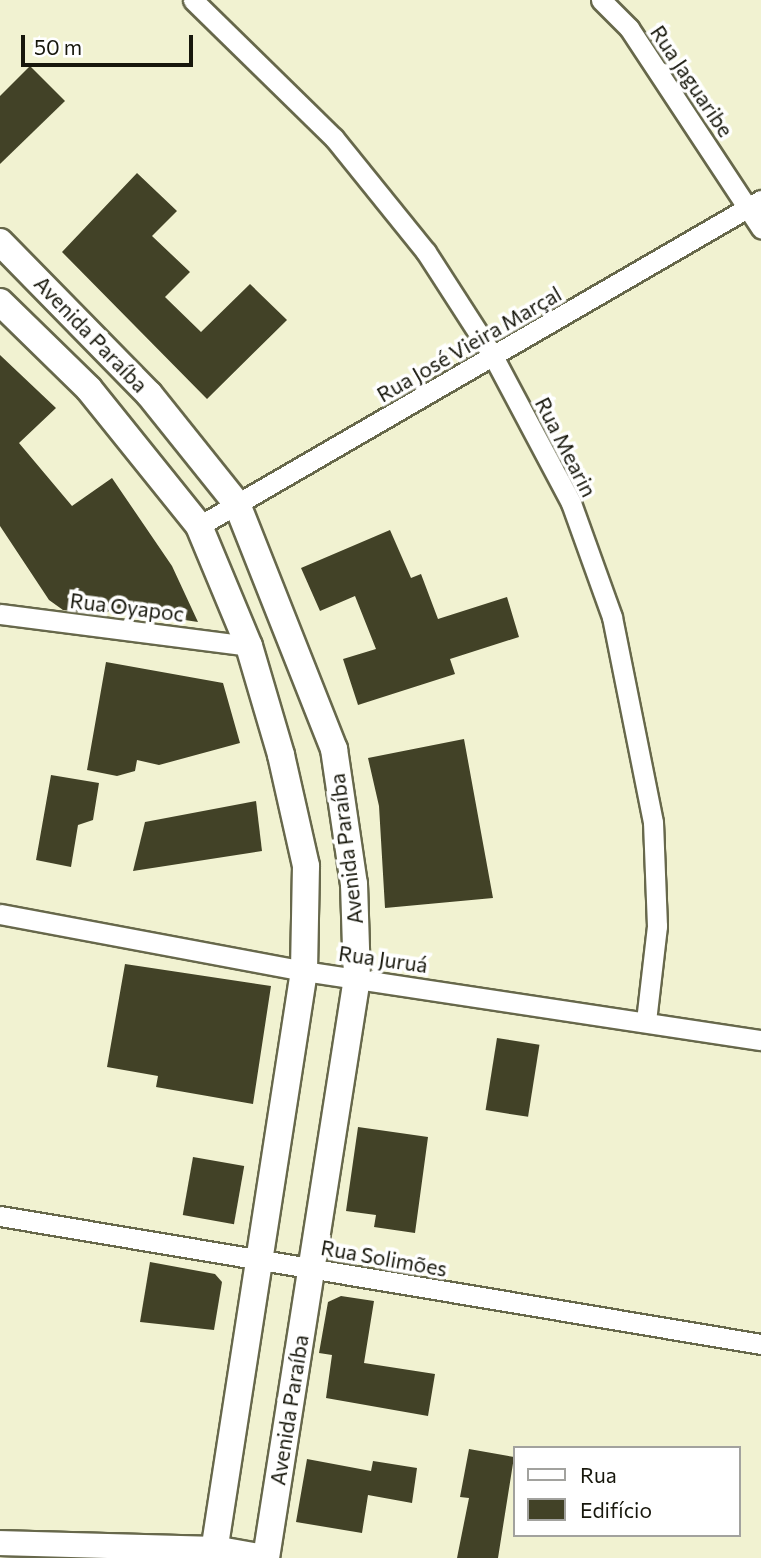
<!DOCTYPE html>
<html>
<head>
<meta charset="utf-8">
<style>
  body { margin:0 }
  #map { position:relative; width:761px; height:1558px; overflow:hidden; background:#f1f2d1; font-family:Commissioner,sans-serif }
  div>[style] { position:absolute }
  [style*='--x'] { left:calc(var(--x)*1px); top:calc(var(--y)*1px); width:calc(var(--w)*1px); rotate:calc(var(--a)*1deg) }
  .building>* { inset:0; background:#424227; transform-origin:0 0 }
  .roads { filter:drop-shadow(2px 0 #67684b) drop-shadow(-2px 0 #67684b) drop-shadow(0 2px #67684b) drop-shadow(0 -2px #67684b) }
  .minor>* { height:19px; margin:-9.5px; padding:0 9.5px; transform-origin:9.5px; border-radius:9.5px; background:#fff }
  .tertiary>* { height:24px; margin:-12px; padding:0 12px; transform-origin:12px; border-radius:12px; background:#fff }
  .secondary>* { height:26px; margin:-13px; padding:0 13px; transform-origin:13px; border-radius:13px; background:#fff }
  span { translate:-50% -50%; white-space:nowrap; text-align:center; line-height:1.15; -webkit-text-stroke:7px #fff; paint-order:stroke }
  .street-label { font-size:21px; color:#17170c }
  .legend { position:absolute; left:513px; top:1446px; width:228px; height:91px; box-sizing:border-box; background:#fff; border:2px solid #a2a29e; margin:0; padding:9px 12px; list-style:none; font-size:21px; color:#17170c }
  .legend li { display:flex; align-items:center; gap:14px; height:35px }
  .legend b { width:35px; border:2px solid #a2a29e }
  .scale { position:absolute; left:21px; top:35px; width:172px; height:32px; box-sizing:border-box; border:4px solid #17170c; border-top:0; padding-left:9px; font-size:21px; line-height:24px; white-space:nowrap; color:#17170c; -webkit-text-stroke:5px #fff; paint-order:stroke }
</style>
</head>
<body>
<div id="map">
  <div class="building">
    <i style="clip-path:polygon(30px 66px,65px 101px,0 164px,0 96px)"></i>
    <i style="clip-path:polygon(137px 173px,177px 211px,152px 236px,190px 272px,165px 297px,201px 332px,250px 284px,287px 320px,207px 399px,62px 252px)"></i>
    <i style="clip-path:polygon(0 355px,56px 408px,19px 443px,72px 506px,112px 478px,172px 566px,198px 622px,112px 609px,103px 615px,63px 610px,49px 600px,0 526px)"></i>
    <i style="clip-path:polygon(390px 530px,411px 578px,421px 574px,438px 619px,507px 597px,519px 637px,450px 659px,455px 674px,358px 705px,343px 659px,376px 649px,355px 596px,320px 611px,301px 568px)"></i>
    <i style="clip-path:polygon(106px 662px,223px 683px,240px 743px,159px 765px,137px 760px,135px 771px,117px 776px,87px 770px)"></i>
    <i style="clip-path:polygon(464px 739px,493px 898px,385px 908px,379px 806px,368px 758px)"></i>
    <i style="clip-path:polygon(51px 775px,99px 783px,93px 820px,78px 825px,71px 867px,36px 860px)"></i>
    <i style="clip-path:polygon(256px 801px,262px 851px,133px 871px,145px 822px)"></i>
    <i style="clip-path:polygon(125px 964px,271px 986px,253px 1104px,156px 1087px,158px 1076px,107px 1067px)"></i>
    <i style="left:497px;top:1038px;width:43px;height:73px;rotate:9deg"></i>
    <i style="clip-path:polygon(358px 1127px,428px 1137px,415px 1233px,374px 1227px,376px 1215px,346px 1211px)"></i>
    <i style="left:193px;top:1157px;width:52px;height:59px;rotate:10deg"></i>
    <i style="clip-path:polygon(150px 1262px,215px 1274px,222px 1282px,214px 1330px,140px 1322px)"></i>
    <i style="clip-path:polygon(341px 1296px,374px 1301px,364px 1363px,435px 1374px,428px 1416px,326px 1398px,332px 1355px,319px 1353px,328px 1302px)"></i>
    <i style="clip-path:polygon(469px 1449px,514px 1457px,498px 1558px,457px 1558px,469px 1498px,460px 1497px)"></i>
    <i style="clip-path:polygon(307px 1459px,371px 1471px,373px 1461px,417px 1468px,412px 1503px,368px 1495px,362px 1533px,296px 1522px)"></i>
  </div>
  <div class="roads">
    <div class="minor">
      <i style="--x:193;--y:0;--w:197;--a:44.4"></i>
      <i style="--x:334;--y:138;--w:146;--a:51.1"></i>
      <i style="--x:426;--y:252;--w:124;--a:57.2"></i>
      <i style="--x:493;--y:356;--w:166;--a:62"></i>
      <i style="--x:571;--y:503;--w:121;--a:70.2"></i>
      <i style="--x:612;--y:617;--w:209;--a:78.7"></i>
      <i style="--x:653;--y:822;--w:104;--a:87.8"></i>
      <i style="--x:657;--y:926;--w:96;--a:96.6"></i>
      <i style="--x:601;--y:0;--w:40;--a:45"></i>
      <i style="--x:629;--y:28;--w:240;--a:56.6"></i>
      <i style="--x:199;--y:526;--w:650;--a:-30.12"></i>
      <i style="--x:0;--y:614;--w:251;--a:7.3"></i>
      <i style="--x:0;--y:914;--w:309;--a:10.6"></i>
      <i style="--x:304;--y:971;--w:462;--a:8.6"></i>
      <i style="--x:0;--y:1216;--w:772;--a:9.55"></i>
    </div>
    <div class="tertiary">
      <i style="--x:0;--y:1543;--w:214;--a:1.6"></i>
    </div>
    <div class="secondary">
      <i style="--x:0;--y:242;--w:213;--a:45.6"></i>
      <i style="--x:149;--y:394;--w:141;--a:51.3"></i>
      <i style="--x:237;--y:504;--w:264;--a:68.4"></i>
      <i style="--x:334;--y:749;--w:136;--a:81.6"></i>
      <i style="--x:354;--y:884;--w:94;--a:88.2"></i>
      <i style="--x:357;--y:978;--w:587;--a:98.92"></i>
      <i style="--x:0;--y:302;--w:124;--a:44.3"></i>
      <i style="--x:89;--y:389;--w:176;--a:51.2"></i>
      <i style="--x:199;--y:526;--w:130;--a:67.4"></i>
      <i style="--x:249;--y:646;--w:114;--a:73.6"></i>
      <i style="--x:281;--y:755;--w:114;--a:77.3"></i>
      <i style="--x:306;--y:866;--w:105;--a:91.1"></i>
      <i style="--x:304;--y:971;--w:594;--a:98.81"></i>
      <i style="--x:214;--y:1549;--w:51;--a:10.2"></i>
    </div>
  </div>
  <div class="street-label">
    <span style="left:692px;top:81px;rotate:56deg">Rua Jaguaribe</span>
    <span style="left:91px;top:334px;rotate:46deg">Avenida Paraíba</span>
    <span style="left:469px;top:344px;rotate:-30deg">Rua José Vieira Marçal</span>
    <span style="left:566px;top:447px;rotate:63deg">Rua Mearin</span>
    <span style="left:127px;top:607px;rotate:7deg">Rua Oyapoc</span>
    <span style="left:346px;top:849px;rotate:-97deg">Avenida Paraíba</span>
    <span style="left:383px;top:959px;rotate:8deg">Rua Juruá</span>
    <span style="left:384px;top:1258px;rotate:10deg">Rua Solimões</span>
    <span style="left:289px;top:1410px;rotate:-81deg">Avenida Paraíba</span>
  </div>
  <ul class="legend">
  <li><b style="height:9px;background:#fff"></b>Rua</li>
  <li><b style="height:19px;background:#424227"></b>Edifício</li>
  </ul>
  <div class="scale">50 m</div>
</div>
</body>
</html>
